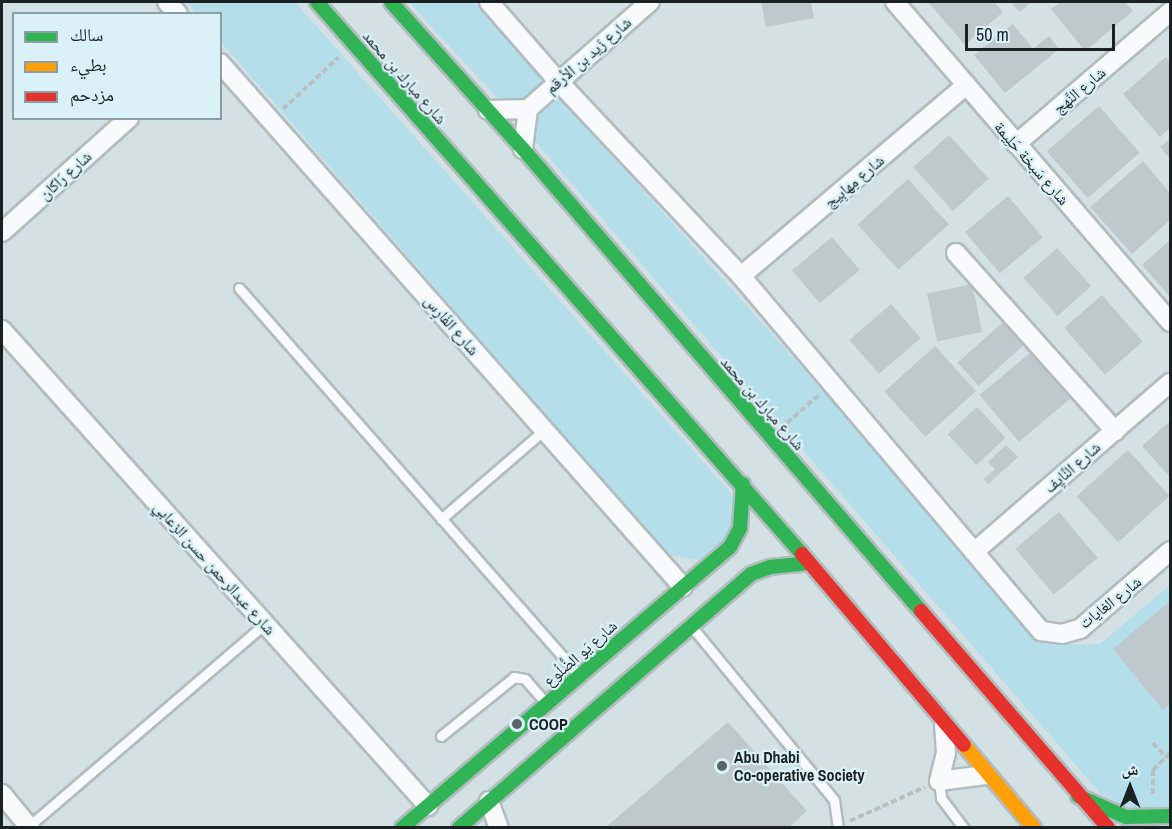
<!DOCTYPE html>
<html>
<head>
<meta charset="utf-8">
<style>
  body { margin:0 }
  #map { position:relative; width:1172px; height:829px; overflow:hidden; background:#d3e0e4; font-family:"Archivo Narrow","Noto Naskh Arabic",sans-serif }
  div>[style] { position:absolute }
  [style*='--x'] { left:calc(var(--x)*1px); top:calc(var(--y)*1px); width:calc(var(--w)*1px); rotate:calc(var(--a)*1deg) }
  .green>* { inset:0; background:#b4deea }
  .building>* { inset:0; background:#bfc8cc; transform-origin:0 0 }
  .path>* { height:4px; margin-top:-2px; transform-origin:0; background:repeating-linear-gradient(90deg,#babfbf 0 6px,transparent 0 9px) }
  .roads { filter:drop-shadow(2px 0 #b2bcbf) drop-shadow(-2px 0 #b2bcbf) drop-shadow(0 2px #b2bcbf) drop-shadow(0 -2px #b2bcbf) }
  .lane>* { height:9px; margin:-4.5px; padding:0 4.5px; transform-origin:4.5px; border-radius:4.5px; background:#f8fafb }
  .street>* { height:18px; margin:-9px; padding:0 9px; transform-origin:9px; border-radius:9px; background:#f8fafb }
  .fast>* { height:14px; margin:-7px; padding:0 7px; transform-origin:7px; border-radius:7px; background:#30b455 }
  .slow>* { height:14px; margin:-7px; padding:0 7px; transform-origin:7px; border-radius:7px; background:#ff9f0a }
  .jam>* { height:14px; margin:-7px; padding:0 7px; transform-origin:7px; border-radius:7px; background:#e5322d }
  .dots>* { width:16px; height:16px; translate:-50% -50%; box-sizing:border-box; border:3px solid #daf1f8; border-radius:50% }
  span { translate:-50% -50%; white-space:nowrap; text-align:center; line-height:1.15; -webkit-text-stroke:4.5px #daf1f8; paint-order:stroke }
  .street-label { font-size:16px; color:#192123 }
  .poi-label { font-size:16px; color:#192123; font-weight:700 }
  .left { translate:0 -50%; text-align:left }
  .frame { position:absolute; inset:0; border:3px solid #192123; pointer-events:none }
  .legend { position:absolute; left:12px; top:12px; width:210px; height:108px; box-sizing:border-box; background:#daf1f8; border:2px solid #8d9ea3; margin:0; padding:8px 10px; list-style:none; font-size:18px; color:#192123 }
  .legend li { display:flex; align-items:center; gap:12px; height:30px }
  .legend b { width:30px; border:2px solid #8d9ea3 }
  .north { position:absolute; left:1100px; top:757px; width:60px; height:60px; -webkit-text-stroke:4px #daf1f8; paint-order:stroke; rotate:0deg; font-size:16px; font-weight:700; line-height:24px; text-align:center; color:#192123 }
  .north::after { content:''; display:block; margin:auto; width:21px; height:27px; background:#192123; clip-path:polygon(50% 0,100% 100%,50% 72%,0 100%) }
  .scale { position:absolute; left:965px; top:24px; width:150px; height:27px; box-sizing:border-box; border:3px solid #192123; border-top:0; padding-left:8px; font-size:18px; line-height:21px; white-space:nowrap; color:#192123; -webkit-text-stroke:4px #daf1f8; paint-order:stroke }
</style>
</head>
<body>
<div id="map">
  <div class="green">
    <i style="clip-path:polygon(186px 2px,295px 2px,733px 496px,735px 519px,721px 542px,699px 560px,668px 555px,221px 42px,220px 14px,196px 13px)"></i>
    <i style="clip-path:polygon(409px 2px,474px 2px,1051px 645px,1100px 644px,1170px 585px,1170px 807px,1132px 810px,1101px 794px,508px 110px)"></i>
  </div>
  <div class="building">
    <i style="clip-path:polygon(761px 2px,811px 2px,814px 18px,766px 27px)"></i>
    <i style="clip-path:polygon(928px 2px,994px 2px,1003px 12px,965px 45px)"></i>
    <i style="clip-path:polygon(1010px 2px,1031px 2px,1020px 12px)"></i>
    <i style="clip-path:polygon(1061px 2px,1125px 2px,1133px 11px,1085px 51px,1051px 9px)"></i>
    <i style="clip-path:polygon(1013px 24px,1033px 49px,1049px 36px,1059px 49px,1005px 93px,974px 55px)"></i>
    <i style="clip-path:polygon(1166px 57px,1170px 62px,1170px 128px,1160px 137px,1123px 94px)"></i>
    <i style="left:1099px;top:106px;width:62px;height:69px;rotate:49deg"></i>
    <i style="left:949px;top:135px;width:59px;height:48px;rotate:48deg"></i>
    <i style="clip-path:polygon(1170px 139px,1170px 159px,1160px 147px)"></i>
    <i style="clip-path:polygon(1143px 161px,1170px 193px,1170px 220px,1132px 254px,1090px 207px)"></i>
    <i style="left:908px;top:179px;width:61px;height:68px;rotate:48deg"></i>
    <i style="left:1008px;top:196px;width:54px;height:56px;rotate:50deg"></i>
    <i style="left:832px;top:237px;width:43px;height:52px;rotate:50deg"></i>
    <i style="clip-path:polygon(1170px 240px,1170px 297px,1142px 265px)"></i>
    <i style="left:1057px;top:248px;width:51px;height:45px;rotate:48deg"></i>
    <i style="left:972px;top:284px;width:49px;height:46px;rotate:78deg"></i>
    <i style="left:1102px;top:295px;width:62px;height:50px;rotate:49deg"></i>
    <i style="left:891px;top:304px;width:45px;height:55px;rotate:49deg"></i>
    <i style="left:1003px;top:322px;width:31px;height:61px;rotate:48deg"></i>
    <i style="left:935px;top:346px;width:61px;height:68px;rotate:48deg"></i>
    <i style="left:1031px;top:352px;width:61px;height:67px;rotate:50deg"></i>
    <i style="left:977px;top:407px;width:42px;height:40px;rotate:47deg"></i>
    <i style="clip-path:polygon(1170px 421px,1170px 477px,1142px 446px)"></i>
    <i style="clip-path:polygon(1006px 445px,1018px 457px,988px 484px,984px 479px,995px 469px,988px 462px)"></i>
    <i style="left:1128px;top:450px;width:62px;height:69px;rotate:48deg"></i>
    <i style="left:1059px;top:512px;width:60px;height:57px;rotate:50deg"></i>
    <i style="clip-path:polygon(1170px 601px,1170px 704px,1163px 710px,1113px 649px)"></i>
    <i style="clip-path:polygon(728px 722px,807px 811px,788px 828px,605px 828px)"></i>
  </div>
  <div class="path">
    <i style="--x:283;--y:109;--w:76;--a:-42.9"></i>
    <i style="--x:787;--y:423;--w:44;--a:-41.3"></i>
    <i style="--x:1153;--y:743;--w:19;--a:47"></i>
    <i style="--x:1153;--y:794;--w:24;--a:-90"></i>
    <i style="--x:1153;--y:770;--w:24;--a:-45"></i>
    <i style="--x:850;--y:821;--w:82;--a:-24.4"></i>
  </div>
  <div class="roads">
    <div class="lane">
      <i style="--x:239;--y:288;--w:514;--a:48.71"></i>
      <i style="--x:441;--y:519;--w:136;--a:-40.8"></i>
      <i style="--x:692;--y:627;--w:224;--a:50.6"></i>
      <i style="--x:834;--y:800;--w:28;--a:82"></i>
      <i style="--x:441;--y:736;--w:94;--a:-38.9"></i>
      <i style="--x:514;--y:677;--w:11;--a:10"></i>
      <i style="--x:525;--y:679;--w:30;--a:49"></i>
      <i style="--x:939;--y:781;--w:17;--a:83"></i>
      <i style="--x:941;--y:798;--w:38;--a:53"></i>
      <i style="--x:29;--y:826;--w:311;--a:-40.6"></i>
    </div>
    <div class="street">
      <i style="--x:167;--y:2;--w:16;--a:47"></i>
      <i style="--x:489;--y:2;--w:103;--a:48.9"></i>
      <i style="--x:557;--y:80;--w:269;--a:46.8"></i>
      <i style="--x:741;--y:276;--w:465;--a:49.8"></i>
      <i style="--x:1041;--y:631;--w:21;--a:8"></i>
      <i style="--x:1062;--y:634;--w:19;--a:-16"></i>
      <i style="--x:1080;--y:629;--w:119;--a:-40.9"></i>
      <i style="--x:895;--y:2;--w:422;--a:49.3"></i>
      <i style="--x:220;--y:63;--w:699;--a:48.54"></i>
      <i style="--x:488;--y:110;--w:40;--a:-1.4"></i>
      <i style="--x:528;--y:109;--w:162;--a:-41.3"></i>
      <i style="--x:1016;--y:144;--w:203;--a:-40.6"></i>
      <i style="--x:523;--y:149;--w:40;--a:-82.9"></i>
      <i style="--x:2;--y:232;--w:171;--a:-41.9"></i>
      <i style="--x:956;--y:253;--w:239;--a:48.2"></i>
      <i style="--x:741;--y:276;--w:295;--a:-40.3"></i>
      <i style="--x:2;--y:330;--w:639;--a:48.17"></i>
      <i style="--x:974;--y:552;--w:259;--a:-40.8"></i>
      <i style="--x:939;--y:781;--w:29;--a:-76"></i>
      <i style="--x:946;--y:753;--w:28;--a:-94"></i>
      <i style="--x:939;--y:781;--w:47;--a:-7.3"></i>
      <i style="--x:2;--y:794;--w:44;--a:50.5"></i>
      <i style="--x:489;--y:801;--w:29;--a:70"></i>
    </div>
    <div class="fast">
      <i style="--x:317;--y:2;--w:735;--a:48.7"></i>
      <i style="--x:391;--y:2;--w:198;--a:48.1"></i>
      <i style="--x:523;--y:149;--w:610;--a:49.26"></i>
      <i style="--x:1078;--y:796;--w:52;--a:23.6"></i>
      <i style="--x:1126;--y:817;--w:44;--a:-1.3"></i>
      <i style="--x:402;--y:828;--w:432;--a:-40.6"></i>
      <i style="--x:730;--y:547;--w:21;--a:-62"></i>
      <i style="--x:740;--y:528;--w:44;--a:-86.1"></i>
      <i style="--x:459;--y:828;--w:387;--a:-41"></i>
      <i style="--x:751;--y:574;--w:20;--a:-20"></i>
      <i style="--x:770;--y:567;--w:39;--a:-6"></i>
    </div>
    <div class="slow">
      <i style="--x:964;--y:745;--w:109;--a:49.9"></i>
    </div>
    <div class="jam">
      <i style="--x:802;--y:554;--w:250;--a:49.7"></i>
      <i style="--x:921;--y:611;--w:286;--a:49.2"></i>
    </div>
  </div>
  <div class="dots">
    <i style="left:517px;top:724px;background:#5a6467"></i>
    <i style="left:722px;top:766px;background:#5a6467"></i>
  </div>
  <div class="street-label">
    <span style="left:588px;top:55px;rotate:-41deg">شارع زَيد بن الأرقم</span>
    <span style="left:405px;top:77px;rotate:49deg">شارع مبارك بن محمد</span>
    <span style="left:1079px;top:90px;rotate:-40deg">شارع النَّهج</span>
    <span style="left:1032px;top:163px;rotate:49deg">شارع سَبخة حَلِيمة</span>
    <span style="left:65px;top:175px;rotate:-42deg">شارع رَاكان</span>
    <span style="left:854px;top:181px;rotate:-40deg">شارع مِهابِيج</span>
    <span style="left:452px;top:325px;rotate:49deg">شارع الفَارِس</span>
    <span style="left:763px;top:403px;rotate:49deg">شارع مبارك بن محمد</span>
    <span style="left:1072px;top:467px;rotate:-41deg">شارع النَّايِف</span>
    <span style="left:215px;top:568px;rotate:48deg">شارع عبدالرحمن حسن الزعابي</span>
    <span style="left:1110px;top:602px;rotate:-38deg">شارع الغايات</span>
    <span style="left:580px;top:653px;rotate:-41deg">شارع يَو الضُّلُوع</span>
  </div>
  <div class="poi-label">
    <span class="left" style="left:529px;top:724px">COOP</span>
    <span class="left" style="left:734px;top:766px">Abu Dhabi<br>Co-operative Society</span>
  </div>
  <div class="frame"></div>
  <ul class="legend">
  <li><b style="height:8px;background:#30b455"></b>سالك</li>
  <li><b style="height:8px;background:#ff9f0a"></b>بطيء</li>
  <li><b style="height:8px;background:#e5322d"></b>مزدحم</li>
  </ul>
  <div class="north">ش</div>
  <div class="scale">50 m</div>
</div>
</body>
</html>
